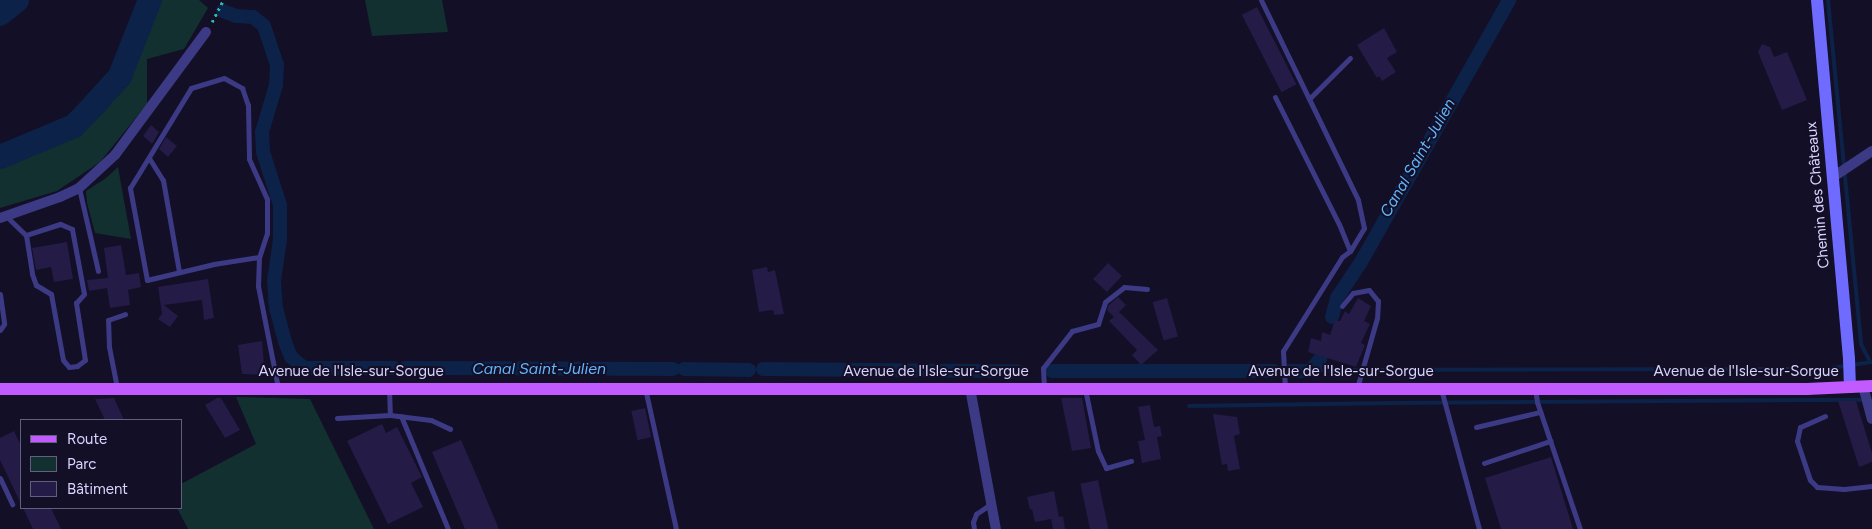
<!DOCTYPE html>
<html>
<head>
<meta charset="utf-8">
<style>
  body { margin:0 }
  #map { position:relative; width:1872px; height:529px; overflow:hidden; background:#130f26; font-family:Figtree,sans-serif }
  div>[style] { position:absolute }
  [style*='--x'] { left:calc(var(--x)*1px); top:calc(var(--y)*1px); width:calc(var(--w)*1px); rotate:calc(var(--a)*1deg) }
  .green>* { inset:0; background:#12302f }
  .stream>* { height:4px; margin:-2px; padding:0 2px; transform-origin:2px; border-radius:2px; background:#0c2248 }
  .canal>* { height:14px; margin:-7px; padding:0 7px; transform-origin:7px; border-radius:7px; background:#0c2248 }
  .river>* { height:24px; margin:-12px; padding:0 12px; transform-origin:12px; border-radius:12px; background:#0c2248 }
  .building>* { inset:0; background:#241b47; transform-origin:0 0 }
  .path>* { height:2.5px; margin-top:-1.25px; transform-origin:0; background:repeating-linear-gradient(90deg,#2fb8b0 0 2.5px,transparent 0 6.5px) }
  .lane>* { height:5px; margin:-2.5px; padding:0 2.5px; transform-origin:2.5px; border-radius:2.5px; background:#3d3a85 }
  .street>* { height:10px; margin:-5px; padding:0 5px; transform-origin:5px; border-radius:5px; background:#3d3a85 }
  .secondary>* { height:12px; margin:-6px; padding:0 6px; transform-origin:6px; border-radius:6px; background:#6f6bff }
  .primary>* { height:12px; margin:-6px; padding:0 6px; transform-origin:6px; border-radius:6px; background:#c25bff }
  span { translate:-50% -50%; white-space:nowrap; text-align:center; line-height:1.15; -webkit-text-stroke:4px #130f26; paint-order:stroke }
  .street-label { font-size:15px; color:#d9d4ff }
  .water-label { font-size:16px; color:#62b6ff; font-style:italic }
  .legend { position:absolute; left:20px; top:419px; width:162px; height:90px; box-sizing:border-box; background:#130f26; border:1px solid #625e7d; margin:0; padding:6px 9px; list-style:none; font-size:15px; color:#d9d4ff }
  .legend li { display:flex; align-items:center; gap:10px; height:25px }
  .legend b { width:25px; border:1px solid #625e7d }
</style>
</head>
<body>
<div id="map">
  <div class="green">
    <i style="clip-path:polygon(157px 0,199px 0,208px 8px,184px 49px,147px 59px,147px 104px,100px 162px,57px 191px,0 208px,0 161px,23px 155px,80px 129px,114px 92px,135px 61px)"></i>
    <i style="clip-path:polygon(365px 0,442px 0,448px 32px,372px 36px)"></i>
    <i style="clip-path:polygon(118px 167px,131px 239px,95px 233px,87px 203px,86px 191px,106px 178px)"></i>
    <i style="clip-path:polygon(236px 397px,310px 399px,374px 529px,188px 529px,177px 508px,181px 508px,181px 484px,256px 444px)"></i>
  </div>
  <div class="stream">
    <i style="--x:1828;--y:0;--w:346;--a:84.5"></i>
    <i style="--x:1861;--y:344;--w:20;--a:63"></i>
    <i style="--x:1313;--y:370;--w:511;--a:-0.11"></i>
    <i style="--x:1824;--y:369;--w:49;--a:-8.3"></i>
    <i style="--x:1189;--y:406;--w:206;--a:-0.8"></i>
    <i style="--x:1395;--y:403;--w:471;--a:-0.4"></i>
  </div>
  <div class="canal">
    <i style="--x:223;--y:11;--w:14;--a:21"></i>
    <i style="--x:236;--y:16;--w:17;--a:3"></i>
    <i style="--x:253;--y:17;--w:14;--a:39"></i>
    <i style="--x:264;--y:26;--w:41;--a:71.6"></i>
    <i style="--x:277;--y:65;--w:20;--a:93"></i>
    <i style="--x:276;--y:85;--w:49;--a:106.6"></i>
    <i style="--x:262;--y:132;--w:20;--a:87"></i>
    <i style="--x:263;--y:152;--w:56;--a:72.2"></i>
    <i style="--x:280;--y:205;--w:34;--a:90"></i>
    <i style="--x:280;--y:239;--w:42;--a:98.1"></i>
    <i style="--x:274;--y:281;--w:27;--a:86"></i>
    <i style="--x:276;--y:308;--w:35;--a:75"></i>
    <i style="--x:285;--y:342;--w:16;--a:68"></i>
    <i style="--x:291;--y:357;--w:17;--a:40"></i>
    <i style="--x:304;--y:368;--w:90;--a:0"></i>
    <i style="--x:1332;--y:317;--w:20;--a:-75"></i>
    <i style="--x:1337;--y:298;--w:43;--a:-56.3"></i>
    <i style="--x:1361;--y:262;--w:301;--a:-60.5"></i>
    <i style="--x:405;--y:368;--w:268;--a:0.2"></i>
    <i style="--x:684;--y:369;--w:65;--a:0.9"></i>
    <i style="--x:763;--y:369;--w:254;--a:0.5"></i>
    <i style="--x:1052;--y:371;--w:222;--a:0"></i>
    <i style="--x:1289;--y:371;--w:21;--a:0"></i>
    <i style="--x:1310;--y:371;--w:16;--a:-50"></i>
  </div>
  <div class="river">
    <i style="--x:0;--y:14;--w:22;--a:-39"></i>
    <i style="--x:0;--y:157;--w:80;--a:-22.7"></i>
    <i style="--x:74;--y:126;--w:30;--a:-46"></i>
    <i style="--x:95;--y:104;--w:38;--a:-48"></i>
    <i style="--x:120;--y:76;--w:82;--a:-68.5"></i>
  </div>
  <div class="building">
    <i style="left:1257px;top:7px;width:87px;height:17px;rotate:63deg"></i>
    <i style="clip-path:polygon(1384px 28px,1397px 52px,1387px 58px,1396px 72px,1382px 81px,1379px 76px,1377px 78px,1357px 45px)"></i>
    <i style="clip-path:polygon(1762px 44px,1770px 47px,1774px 57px,1787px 52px,1807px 100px,1782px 110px,1758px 52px)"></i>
    <i style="clip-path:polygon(151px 125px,159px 132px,152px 144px,143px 136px)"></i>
    <i style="clip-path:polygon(166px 137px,177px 146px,168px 157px,159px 149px)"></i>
    <i style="clip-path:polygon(67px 242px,73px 279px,54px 282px,51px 267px,36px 270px,32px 248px)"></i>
    <i style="clip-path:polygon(121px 245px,126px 275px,139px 273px,141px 287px,128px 290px,130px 305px,110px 308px,107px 288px,89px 291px,87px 280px,108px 278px,104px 248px)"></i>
    <i style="left:1108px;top:263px;width:19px;height:22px;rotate:43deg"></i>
    <i style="clip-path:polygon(767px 267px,768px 272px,775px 270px,784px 314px,774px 315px,773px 310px,759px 312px,752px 270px)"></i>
    <i style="clip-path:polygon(208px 279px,214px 318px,204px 320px,202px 300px,164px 305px,178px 316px,170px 327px,158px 319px,162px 314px,158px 287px)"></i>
    <i style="clip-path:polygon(1118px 297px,1126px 305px,1119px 312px,1158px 350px,1141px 365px,1132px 355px,1137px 350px,1109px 321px,1114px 317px,1107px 310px,1108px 306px)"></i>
    <i style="left:1167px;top:298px;width:40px;height:15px;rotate:74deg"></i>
    <i style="clip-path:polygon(1358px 298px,1371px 306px,1364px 321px,1370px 324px,1361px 343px,1365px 345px,1356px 367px,1308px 352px,1311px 338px,1321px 341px,1322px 332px,1330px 335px,1335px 320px,1340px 321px,1345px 311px,1349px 314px)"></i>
    <i style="clip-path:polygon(262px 341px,265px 375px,242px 374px,238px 345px)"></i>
    <i style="clip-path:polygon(114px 398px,124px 420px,105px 420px,95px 399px)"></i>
    <i style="clip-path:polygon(217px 398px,221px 398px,240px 430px,225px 438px,205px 405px)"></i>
    <i style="clip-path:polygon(1061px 398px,1082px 398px,1091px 448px,1072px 451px)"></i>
    <i style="clip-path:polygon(1838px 401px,1856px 401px,1872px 453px,1872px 462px,1859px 467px)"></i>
    <i style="clip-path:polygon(1150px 405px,1154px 427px,1160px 426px,1162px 436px,1157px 437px,1161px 459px,1142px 463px,1138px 441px,1145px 440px,1138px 407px)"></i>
    <i style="left:645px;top:408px;width:30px;height:14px;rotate:78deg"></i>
    <i style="clip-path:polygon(1213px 414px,1237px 417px,1240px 434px,1234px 436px,1240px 469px,1228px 471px,1227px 464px,1222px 465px)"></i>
    <i style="clip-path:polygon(382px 424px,386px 433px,397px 427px,422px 477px,411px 483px,423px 507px,388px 524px,347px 441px)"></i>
    <i style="clip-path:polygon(14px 431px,21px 446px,21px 504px,0 460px,0 438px)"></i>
    <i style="clip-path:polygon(461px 440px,481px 486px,499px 529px,465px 529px,432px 452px)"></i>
    <i style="clip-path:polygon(1551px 457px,1573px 529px,1501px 529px,1485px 478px)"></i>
    <i style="left:1098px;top:480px;width:50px;height:18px;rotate:78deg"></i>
    <i style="clip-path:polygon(1054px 491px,1059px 517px,1063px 516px,1065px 529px,1053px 529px,1051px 519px,1035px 522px,1032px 509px,1030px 510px,1027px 497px)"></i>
    <i style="clip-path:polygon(23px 508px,51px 508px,61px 529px,33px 529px)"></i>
  </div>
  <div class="path">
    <i style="--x:212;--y:22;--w:25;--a:-63"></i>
  </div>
  <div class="lane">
    <i style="--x:1261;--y:0;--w:222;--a:64.1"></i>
    <i style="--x:1358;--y:200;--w:29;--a:78"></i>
    <i style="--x:1364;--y:228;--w:27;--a:121"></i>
    <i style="--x:1275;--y:97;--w:142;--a:63.3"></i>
    <i style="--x:1339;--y:224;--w:29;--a:68"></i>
    <i style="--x:1350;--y:251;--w:10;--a:143"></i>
    <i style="--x:1342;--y:257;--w:111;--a:122.1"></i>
    <i style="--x:1283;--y:351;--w:36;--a:87"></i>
    <i style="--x:1309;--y:99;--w:58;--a:-45"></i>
    <i style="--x:149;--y:158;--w:26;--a:58"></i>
    <i style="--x:163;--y:180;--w:93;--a:80.1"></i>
    <i style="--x:79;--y:188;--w:85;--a:77.1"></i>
    <i style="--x:6;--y:216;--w:28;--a:44"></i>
    <i style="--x:26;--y:235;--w:39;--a:81"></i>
    <i style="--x:32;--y:274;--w:12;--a:70"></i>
    <i style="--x:36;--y:285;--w:17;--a:31"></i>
    <i style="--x:51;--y:294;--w:67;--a:79.7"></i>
    <i style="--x:63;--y:360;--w:9;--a:49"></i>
    <i style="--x:69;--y:367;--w:8;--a:-7"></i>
    <i style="--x:77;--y:366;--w:10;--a:-37"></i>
    <i style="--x:85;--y:360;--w:58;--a:-99"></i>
    <i style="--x:76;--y:303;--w:12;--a:-48"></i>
    <i style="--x:84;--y:294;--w:66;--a:-100.5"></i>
    <i style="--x:72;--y:229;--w:13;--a:-157"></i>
    <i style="--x:60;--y:224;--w:36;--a:162"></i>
    <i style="--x:259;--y:257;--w:46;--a:171.2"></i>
    <i style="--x:214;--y:264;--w:69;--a:166.6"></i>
    <i style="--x:147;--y:280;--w:94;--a:-100.5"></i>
    <i style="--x:130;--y:188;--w:117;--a:-58.6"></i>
    <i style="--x:191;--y:88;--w:34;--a:-17"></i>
    <i style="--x:224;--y:78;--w:21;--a:29"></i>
    <i style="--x:242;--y:88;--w:18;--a:71"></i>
    <i style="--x:248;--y:105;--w:54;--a:88.9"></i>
    <i style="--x:249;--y:159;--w:44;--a:65.8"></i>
    <i style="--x:267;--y:199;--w:34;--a:90"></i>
    <i style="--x:267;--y:233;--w:25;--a:108"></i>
    <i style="--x:259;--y:257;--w:29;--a:92"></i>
    <i style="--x:258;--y:286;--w:104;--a:78.9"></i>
    <i style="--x:0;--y:294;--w:30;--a:82"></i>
    <i style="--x:4;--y:324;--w:7;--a:124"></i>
    <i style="--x:1342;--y:306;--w:17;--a:-50"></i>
    <i style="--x:1353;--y:293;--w:16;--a:-11"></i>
    <i style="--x:1369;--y:290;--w:14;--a:51"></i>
    <i style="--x:1378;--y:301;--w:17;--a:93"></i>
    <i style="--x:1377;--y:318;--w:73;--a:105.9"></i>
    <i style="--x:117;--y:388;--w:42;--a:-101"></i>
    <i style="--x:109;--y:347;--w:27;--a:-92"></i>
    <i style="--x:108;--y:320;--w:18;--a:-19"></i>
    <i style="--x:645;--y:388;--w:144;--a:77.6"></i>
    <i style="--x:1044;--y:388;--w:20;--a:-93"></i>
    <i style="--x:1043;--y:368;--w:47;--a:-51.9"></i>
    <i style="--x:1072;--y:331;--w:27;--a:-15"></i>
    <i style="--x:1098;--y:324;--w:23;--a:-72"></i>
    <i style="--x:1105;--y:302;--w:24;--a:-38"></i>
    <i style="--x:1124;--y:287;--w:23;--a:5"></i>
    <i style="--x:389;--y:389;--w:26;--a:88"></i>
    <i style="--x:390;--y:415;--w:41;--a:7"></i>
    <i style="--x:431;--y:420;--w:21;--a:25"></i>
    <i style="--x:1085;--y:389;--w:63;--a:78.2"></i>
    <i style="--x:1098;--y:451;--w:19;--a:65"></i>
    <i style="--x:1106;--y:468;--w:26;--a:-16"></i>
    <i style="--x:1441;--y:389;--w:145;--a:74.8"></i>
    <i style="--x:1535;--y:389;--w:13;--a:81"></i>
    <i style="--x:1537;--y:402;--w:134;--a:71.3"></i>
    <i style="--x:401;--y:416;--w:122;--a:67.4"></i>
    <i style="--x:1825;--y:416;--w:27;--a:156"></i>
    <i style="--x:1800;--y:427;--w:14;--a:102"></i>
    <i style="--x:1797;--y:441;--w:41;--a:71.6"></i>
    <i style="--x:1810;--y:480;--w:10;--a:45"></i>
    <i style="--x:1817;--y:487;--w:27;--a:4"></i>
    <i style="--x:1844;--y:489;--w:28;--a:-6"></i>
    <i style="--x:337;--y:418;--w:53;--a:-3.2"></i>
    <i style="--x:1476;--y:427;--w:66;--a:-13.2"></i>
    <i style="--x:1484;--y:463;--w:70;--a:-18.4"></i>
    <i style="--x:0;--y:478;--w:29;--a:65"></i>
    <i style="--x:974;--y:529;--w:7;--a:-98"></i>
    <i style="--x:973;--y:522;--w:9;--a:-69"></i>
    <i style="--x:976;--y:514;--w:18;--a:-34"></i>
  </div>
  <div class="street">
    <i style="--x:1833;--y:177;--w:47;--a:-33.7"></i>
    <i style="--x:0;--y:218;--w:64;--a:-19.3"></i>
    <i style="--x:60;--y:197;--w:21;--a:-25"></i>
    <i style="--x:79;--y:188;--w:49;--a:-42.5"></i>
    <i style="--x:115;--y:155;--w:153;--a:-53.5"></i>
    <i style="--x:1863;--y:386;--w:34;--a:75"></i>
    <i style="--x:970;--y:388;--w:143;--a:79.6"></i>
  </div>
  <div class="secondary">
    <i style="--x:1817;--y:0;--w:360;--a:84.9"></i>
    <i style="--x:1849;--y:359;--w:28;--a:88"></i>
  </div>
  <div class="primary">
    <i style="--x:0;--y:389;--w:1807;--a:0"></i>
    <i style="--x:1807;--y:389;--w:65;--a:-2.6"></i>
  </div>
  <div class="street-label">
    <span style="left:1818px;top:195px;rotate:-95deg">Chemin des Châteaux</span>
    <span style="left:351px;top:372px">Avenue de l'Isle-sur-Sorgue</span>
    <span style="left:936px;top:372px">Avenue de l'Isle-sur-Sorgue</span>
    <span style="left:1341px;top:372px">Avenue de l'Isle-sur-Sorgue</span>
    <span style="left:1746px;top:372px">Avenue de l'Isle-sur-Sorgue</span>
  </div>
  <div class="water-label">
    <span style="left:1418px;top:158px;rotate:-60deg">Canal Saint-Julien</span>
    <span style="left:539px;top:369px">Canal Saint-Julien</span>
  </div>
  <ul class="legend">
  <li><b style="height:6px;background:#c25bff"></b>Route</li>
  <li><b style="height:14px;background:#12302f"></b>Parc</li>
  <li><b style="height:14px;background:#241b47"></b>Bâtiment</li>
  </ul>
</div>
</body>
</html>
